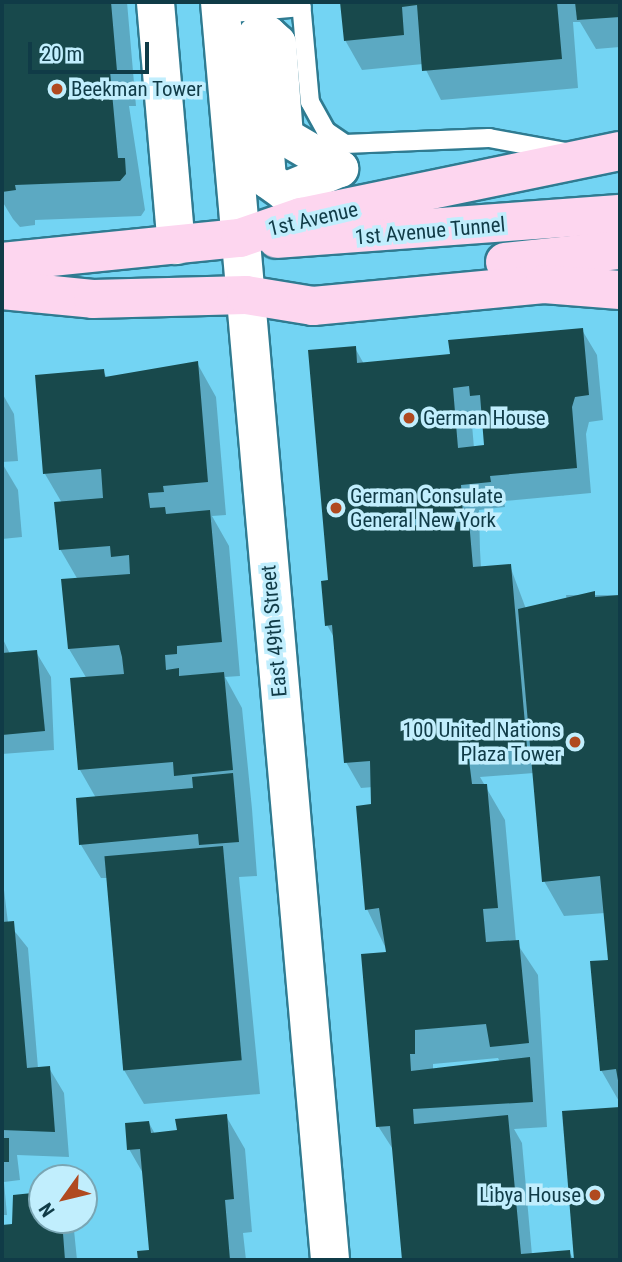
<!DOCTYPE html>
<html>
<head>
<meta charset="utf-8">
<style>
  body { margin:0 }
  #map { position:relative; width:622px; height:1262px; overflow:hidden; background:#73d4f3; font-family:"Roboto Condensed",sans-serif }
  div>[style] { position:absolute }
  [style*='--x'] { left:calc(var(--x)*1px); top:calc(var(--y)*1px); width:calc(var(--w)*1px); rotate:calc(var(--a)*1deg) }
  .shadow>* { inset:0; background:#0003 }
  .building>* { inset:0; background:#18494c; transform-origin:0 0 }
  .roads { filter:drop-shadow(2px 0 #2f7b91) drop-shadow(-2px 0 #2f7b91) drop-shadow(0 2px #2f7b91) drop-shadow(0 -2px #2f7b91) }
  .lane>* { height:18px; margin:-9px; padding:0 9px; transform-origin:9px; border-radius:9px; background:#fff }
  .street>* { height:37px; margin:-18.5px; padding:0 18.5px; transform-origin:18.5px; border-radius:18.5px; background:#fff }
  .secondary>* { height:38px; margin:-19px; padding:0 19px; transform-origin:19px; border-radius:19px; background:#fff }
  .primary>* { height:38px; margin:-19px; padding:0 19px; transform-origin:19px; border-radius:19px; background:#fdd6ef }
  .dots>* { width:19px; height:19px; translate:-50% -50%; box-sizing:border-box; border:4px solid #c1eefd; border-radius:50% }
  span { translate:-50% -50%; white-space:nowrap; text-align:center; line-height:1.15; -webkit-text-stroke:7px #c1eefd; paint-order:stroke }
  .poi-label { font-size:21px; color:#103b47 }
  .left { translate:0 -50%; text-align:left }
  .right { translate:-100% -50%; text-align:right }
  .street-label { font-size:21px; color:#103b47 }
  .frame { position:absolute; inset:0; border:4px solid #103b47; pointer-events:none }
  .north { position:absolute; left:28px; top:1164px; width:70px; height:70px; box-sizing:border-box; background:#c1eefd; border:2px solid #7aa6b4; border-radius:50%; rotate:236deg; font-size:19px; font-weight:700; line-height:28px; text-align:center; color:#103b47 }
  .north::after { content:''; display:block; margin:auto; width:24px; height:32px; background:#b04a20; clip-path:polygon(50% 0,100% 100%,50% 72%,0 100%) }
  .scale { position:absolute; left:28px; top:42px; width:121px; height:32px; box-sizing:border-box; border:4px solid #103b47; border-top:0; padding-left:9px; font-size:21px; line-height:24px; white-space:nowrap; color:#103b47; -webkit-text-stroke:5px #c1eefd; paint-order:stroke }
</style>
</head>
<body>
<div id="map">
  <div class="shadow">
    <i style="clip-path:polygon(2px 2px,127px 2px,136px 106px,129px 106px,145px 210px,141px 216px,35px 220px,35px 225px,20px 227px,13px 219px,2px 201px)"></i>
    <i style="clip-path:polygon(342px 2px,620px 2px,620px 47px,596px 49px,580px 22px,573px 22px,578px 88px,441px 100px,423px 64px,362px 70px,345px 40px)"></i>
    <i style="clip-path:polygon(evenodd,582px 330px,597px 355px,603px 420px,589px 422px,586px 434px,591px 493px,504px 501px,505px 507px,479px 510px,480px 550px,481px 568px,510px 566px,526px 609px,567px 601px,566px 595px,620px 595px,620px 1103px,601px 1070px,610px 962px,605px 913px,564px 916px,544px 881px,534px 773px,480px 777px,505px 820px,516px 942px,538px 975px,547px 1127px,514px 1129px,522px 1143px,532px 1255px,569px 1252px,574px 1260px,404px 1260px,394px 1151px,378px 1126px,388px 953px,367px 909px,373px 787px,361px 788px,346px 762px,335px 639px,327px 625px,355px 348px,364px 364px,452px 355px,582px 330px,481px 412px,486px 447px,474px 448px,471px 413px,481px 412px,582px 330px,498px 1058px,500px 1062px,433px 1070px,433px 1064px,498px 1058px)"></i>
    <i style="clip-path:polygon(197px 363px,216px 397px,226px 515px,212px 516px,229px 546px,240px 676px,225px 677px,242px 708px,252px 809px,257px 876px,239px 877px,260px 1094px,144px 1104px,124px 1070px,107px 878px,101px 878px,81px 845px,96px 798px,80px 770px,72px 680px,87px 679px,69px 649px,63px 581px,78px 580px,60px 549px,62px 503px,45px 474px,103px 371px,107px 378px)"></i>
    <i style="clip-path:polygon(2px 393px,14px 414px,18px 461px,2px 462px)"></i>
    <i style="clip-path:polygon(2px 463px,18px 490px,22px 537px,2px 539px)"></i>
    <i style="clip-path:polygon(2px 637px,10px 654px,36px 652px,51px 677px,54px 750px,2px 754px)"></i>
    <i style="clip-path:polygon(2px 873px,8px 923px,28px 948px,38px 1068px,49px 1068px,64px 1093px,69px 1157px,17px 1155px,20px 1180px,4px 1182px,7px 1215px,2px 1215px)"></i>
    <i style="clip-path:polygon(620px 1108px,620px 1260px,576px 1260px,563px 1113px)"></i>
    <i style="clip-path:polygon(226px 1116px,245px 1149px,252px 1232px,243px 1233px,246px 1260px,139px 1260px,139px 1252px,151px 1251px,144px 1175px,129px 1149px,149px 1123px,155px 1134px,179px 1132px)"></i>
    <i style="clip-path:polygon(42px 1194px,42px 1220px,73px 1220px,77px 1260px,2px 1260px,2px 1227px,13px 1226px)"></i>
  </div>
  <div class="building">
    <i style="clip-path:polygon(2px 2px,111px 2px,117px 71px,110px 71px,118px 158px,125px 158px,126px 174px,120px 181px,15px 185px,16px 190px,2px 192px)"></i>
    <i style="clip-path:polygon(340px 2px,557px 2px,562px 59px,422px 71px,417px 5px,402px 7px,404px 35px,344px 41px)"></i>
    <i style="clip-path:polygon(575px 2px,620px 2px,620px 17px,577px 20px)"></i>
    <i style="clip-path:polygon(evenodd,583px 328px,589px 395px,575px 397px,572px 407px,577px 468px,490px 476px,491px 482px,461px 485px,463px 515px,371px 523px,371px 529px,469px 521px,473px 567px,511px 564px,527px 747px,468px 752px,472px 784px,487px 784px,498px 908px,483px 909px,486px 942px,519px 940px,529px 1043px,490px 1047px,486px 1024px,415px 1030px,415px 1054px,410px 1054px,411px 1071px,530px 1057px,533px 1102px,413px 1109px,414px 1124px,508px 1115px,521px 1254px,570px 1250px,571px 1260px,402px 1260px,390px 1126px,376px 1127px,361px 954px,386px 952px,379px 908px,365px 910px,356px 806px,371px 804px,370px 761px,344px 763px,332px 625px,325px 626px,321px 581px,328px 580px,308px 350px,356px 346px,357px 363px,450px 354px,448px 340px,583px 328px,469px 386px,470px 396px,480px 395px,484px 445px,458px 448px,453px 388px,469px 386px)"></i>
    <i style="clip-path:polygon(198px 361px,208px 482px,163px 486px,164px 492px,148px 493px,150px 508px,165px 507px,166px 514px,210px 510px,222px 642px,177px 646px,177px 654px,165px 655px,166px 670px,179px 668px,179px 676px,224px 672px,233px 770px,174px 776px,173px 762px,78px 770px,70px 678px,124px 674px,122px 657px,119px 645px,68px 649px,61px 579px,130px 574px,129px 555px,111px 557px,110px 546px,59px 550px,54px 502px,103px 498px,101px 469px,43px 474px,35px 375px,104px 369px,105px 377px)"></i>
    <i style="clip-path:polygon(595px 591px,595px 597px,620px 595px,620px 1092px,616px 1069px,600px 1071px,590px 961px,608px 960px,600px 876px,542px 882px,518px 609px)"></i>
    <i style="clip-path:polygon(37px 650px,45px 731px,2px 735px,2px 653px)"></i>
    <i style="clip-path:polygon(233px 773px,239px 842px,199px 845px,198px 834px,79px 845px,76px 798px,193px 788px,192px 777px)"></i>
    <i style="left:223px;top:846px;width:215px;height:119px;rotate:85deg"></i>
    <i style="clip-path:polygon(14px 921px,27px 1068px,50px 1066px,55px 1132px,2px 1130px,2px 922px)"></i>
    <i style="clip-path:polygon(620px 1107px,620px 1260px,574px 1260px,562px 1111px)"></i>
    <i style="clip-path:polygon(227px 1114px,234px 1199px,225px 1200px,230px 1260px,138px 1260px,137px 1251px,149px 1250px,140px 1149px,127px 1150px,125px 1123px,149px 1121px,151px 1133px,177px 1130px,175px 1119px)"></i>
    <i style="left:2px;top:1138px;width:7px;height:24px"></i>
    <i style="clip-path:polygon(42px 1192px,42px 1220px,62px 1220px,65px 1260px,2px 1260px,2px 1225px,12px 1224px,13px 1195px)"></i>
  </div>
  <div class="roads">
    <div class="lane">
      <i style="--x:301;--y:2;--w:100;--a:84.9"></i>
      <i style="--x:310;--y:102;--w:33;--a:61"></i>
      <i style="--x:326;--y:131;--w:23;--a:34"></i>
      <i style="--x:345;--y:144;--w:144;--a:-2.4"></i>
      <i style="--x:489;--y:138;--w:77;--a:10.4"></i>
      <i style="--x:221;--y:14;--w:81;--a:-4.9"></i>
    </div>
    <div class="street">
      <i style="--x:155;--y:2;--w:244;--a:85.1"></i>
      <i style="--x:267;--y:34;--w:13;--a:42"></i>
      <i style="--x:277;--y:43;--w:93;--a:85.7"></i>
      <i style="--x:284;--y:136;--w:64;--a:30.2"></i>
      <i style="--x:339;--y:168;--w:60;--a:157.3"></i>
      <i style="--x:284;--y:191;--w:21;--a:-145"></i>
      <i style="--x:267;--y:179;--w:144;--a:-94.4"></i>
      <i style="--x:256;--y:35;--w:11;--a:-5"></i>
    </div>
    <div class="secondary">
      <i style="--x:220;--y:2;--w:1263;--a:85"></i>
    </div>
    <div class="primary">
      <i style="--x:277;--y:239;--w:344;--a:-4.2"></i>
      <i style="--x:2;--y:262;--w:239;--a:-5.8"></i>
      <i style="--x:240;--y:238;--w:65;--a:-19"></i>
      <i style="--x:301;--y:217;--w:326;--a:-11.7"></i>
      <i style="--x:505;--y:262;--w:116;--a:-6"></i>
      <i style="--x:2;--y:290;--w:91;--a:5.6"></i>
      <i style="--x:93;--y:299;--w:153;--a:-1.5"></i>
      <i style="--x:246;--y:295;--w:68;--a:9.3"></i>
      <i style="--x:313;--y:306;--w:232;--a:-5.4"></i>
      <i style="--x:544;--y:284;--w:76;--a:4.5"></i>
    </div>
  </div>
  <div class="dots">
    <i style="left:57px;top:89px;background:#b04a20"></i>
    <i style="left:409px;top:418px;background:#b04a20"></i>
    <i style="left:336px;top:508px;background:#b04a20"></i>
    <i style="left:575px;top:742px;background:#b04a20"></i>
    <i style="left:595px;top:1195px;background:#b04a20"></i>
  </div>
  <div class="poi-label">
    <span class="left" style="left:71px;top:89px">Beekman Tower</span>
    <span class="left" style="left:423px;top:418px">German House</span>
    <span class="left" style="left:350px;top:508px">German Consulate<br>General New York</span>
    <span class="right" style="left:561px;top:742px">100 United Nations<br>Plaza Tower</span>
    <span class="right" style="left:581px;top:1195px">Libya House</span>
  </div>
  <div class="street-label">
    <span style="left:313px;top:219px;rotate:-13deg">1st Avenue</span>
    <span style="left:430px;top:231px;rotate:-5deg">1st Avenue Tunnel</span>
    <span style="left:274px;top:631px;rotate:-95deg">East 49th Street</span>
  </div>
  <div class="frame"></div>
  <div class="north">N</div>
  <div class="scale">20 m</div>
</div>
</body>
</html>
